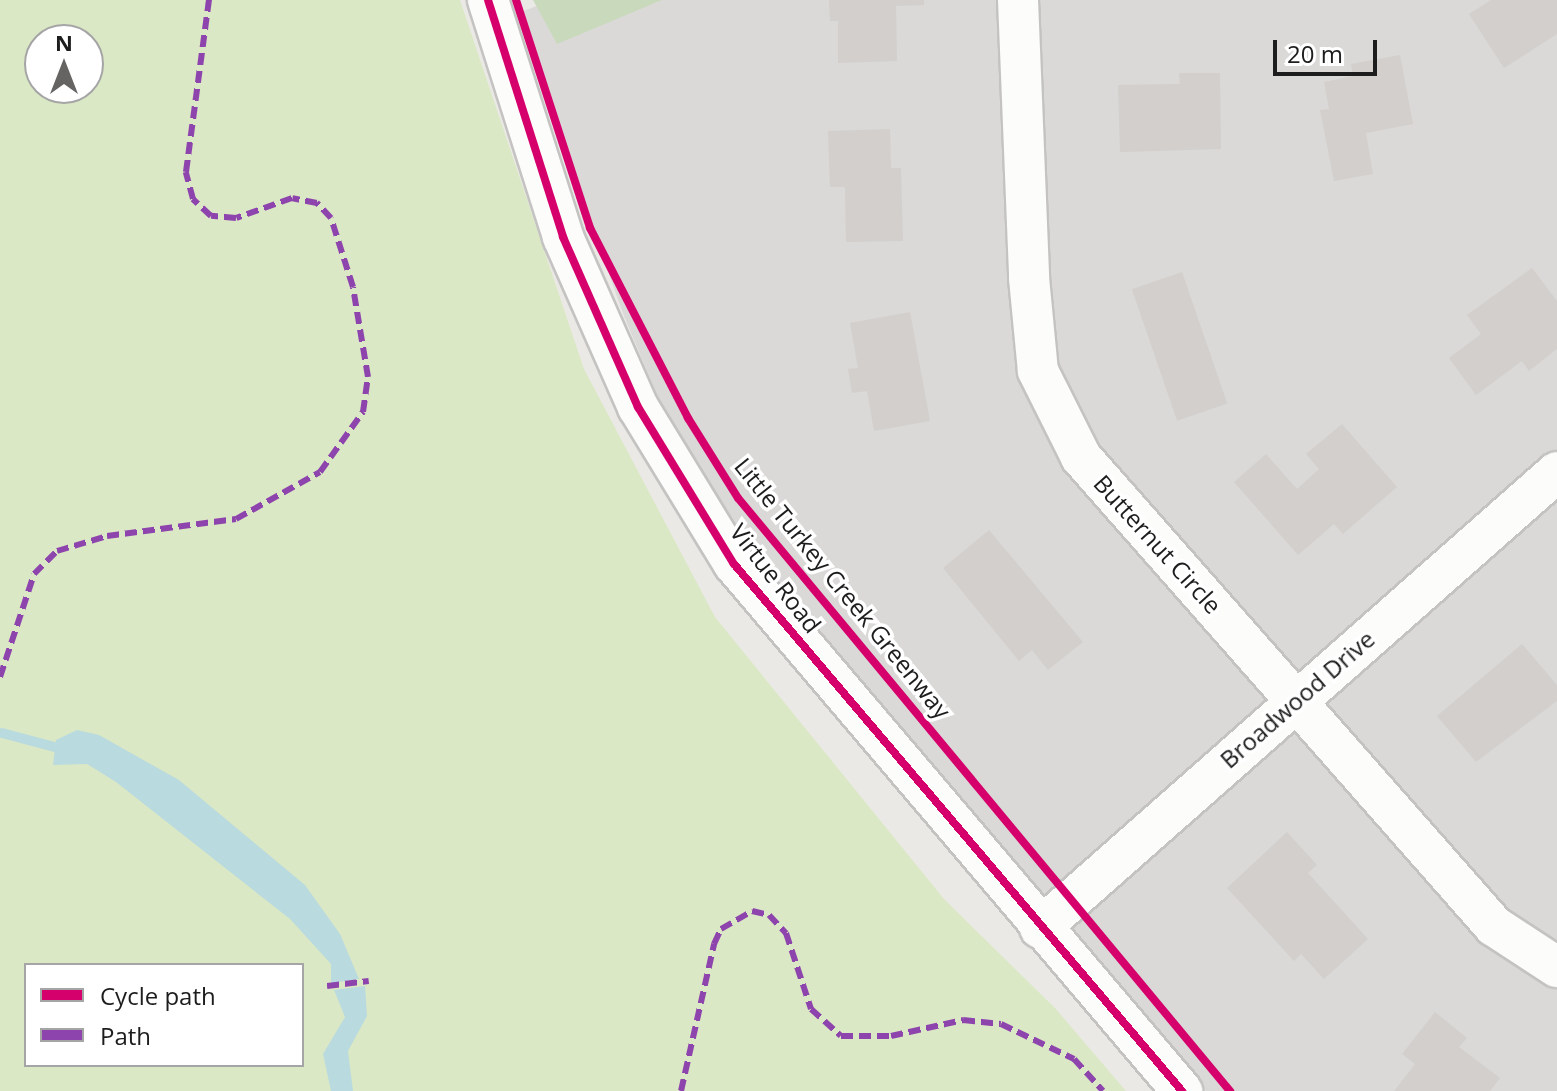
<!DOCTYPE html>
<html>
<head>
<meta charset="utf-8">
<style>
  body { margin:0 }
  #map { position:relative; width:1557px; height:1091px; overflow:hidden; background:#ebe9e6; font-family:"Open Sans",sans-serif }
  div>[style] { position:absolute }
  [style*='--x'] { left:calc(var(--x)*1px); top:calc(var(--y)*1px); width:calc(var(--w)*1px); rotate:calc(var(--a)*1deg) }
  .residential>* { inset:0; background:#dad9d7 }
  .grass>* { inset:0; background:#dbe8c5 }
  .forest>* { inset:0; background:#c9dabc }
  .water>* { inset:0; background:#b9dade }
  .stream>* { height:10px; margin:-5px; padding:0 5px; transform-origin:5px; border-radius:5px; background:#b9dade }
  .building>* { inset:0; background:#d2cfcd; transform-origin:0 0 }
  .roads { filter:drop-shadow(2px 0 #c4c3c2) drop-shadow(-2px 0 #c4c3c2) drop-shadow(0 2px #c4c3c2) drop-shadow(0 -2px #c4c3c2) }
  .minor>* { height:40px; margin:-20px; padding:0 20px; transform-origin:20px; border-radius:20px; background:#fcfcfb }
  .quiet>* { height:6px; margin-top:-3px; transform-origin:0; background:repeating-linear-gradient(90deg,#8e44ad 0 12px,transparent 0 18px) }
  .cycleway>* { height:8px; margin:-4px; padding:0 4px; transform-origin:4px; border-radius:4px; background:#d6006c }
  span { translate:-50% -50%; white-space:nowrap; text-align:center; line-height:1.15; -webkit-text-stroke:7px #fff; paint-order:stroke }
  .street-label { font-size:24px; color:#1d1d1d }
  .legend { position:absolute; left:24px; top:963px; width:280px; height:104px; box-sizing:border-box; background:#fff; border:2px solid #a5a5a5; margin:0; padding:10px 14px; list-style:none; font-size:24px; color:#1d1d1d }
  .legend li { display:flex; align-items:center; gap:16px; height:40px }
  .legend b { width:40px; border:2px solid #a5a5a5 }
  .north { position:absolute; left:24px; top:24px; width:80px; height:80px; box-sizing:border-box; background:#fff; border:2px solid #a5a5a5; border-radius:50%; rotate:0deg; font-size:22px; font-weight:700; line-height:32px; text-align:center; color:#1d1d1d }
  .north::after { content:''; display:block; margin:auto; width:28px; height:36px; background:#656463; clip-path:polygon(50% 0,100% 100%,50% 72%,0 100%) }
  .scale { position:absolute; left:1273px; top:40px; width:104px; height:36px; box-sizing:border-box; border:4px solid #1d1d1d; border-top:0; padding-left:10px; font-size:24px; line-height:28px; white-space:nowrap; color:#1d1d1d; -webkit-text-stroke:6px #fff; paint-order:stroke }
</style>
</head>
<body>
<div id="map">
  <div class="residential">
    <i style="clip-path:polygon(552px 0,1557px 0,1557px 1091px,1206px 1091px,773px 584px,717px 511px,659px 400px,624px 316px,516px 14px)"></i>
  </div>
  <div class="grass">
    <i style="clip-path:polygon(evenodd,0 0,460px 0,584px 369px,715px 617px,944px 899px,1055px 1008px,1126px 1091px,0 1091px,0 0,40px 40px,88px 40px,88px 88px,40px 88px,40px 40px,0 0,26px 965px,302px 965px,302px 1065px,26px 1065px,26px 965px)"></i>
  </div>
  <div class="forest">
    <i style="clip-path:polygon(533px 0,662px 0,557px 44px)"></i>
  </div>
  <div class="water">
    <i style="clip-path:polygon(77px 730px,99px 735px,179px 780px,305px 885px,340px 934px,359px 979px,331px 983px,331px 964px,290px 919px,116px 782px,87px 764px,53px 765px,56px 740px)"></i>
    <i style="clip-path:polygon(365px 986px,367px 1016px,348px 1051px,353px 1091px,331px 1091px,323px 1054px,345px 1017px,334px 990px)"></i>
  </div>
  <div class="stream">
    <i style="--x:2;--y:733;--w:66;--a:14.9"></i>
  </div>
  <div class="building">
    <i style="clip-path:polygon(829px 0,924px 0,924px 5px,896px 6px,897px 61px,838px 63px,838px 21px,830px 21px)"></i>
    <i style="clip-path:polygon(1491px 0,1557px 0,1557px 34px,1504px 68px,1469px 14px)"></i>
    <i style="clip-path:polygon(1400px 55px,1413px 124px,1366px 133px,1373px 174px,1334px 181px,1320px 110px,1329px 109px,1324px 82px,1353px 76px,1351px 64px)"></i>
    <i style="clip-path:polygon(1179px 73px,1220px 73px,1221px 149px,1120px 152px,1118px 85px,1180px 84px)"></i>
    <i style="clip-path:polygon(890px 129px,891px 168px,901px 168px,903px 241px,846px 242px,845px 187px,830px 187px,828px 131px)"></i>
    <i style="clip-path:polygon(1532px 268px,1557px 301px,1557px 349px,1529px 371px,1522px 361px,1476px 395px,1449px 358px,1481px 334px,1467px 315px)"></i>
    <i style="left:1182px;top:272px;width:139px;height:53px;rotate:71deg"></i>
    <i style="clip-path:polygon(910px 312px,930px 421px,874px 431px,867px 391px,852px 393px,848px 369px,858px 368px,850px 323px)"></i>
    <i style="clip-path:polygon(1342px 424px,1397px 487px,1343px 534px,1334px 524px,1298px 555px,1234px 482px,1266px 454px,1297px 489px,1319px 469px,1306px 454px)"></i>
    <i style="clip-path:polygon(989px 530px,1083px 642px,1048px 670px,1032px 650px,1019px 661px,943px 568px)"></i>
    <i style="clip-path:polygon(1522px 644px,1557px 685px,1557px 701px,1476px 762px,1437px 716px)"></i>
    <i style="clip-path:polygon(1287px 832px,1317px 865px,1308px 873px,1368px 939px,1324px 979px,1301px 954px,1294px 961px,1227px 888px)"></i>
    <i style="clip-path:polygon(1435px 1012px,1467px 1038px,1459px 1047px,1500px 1078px,1490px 1091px,1394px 1091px,1415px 1064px,1402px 1054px)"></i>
  </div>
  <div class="roads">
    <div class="minor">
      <i style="--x:488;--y:0;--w:249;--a:72.4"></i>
      <i style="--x:563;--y:237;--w:186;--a:66.2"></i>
      <i style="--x:638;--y:407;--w:184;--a:58.6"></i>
      <i style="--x:734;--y:564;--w:692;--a:49.63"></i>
      <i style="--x:1018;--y:0;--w:278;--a:87.7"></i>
      <i style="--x:1029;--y:278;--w:93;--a:84.5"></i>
      <i style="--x:1038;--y:371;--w:96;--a:63.4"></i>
      <i style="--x:1081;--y:457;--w:625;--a:48.63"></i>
      <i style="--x:1494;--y:926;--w:75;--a:33.1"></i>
      <i style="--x:1040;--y:928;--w:689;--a:-41.41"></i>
    </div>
  </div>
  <div class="quiet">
    <i style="--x:0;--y:677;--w:108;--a:-71.7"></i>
    <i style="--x:34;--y:574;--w:33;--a:-45"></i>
    <i style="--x:57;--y:551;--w:52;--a:-16.7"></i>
    <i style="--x:107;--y:536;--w:130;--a:-7.5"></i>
    <i style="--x:236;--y:519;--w:96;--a:-29.2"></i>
    <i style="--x:320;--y:472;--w:74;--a:-54.4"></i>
    <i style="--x:363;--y:412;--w:35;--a:-82"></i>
    <i style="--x:368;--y:377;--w:91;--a:-99.5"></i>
    <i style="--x:353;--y:287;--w:72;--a:-107.7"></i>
    <i style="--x:331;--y:218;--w:21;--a:-133"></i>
    <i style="--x:317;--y:203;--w:25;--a:-169"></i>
    <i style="--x:292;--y:198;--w:59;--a:160.3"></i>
    <i style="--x:236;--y:218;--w:25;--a:-175"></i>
    <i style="--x:211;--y:216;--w:25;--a:-137"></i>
    <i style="--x:193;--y:199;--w:28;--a:-105"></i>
    <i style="--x:186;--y:172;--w:174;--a:-82.4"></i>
    <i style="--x:327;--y:986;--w:42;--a:-6.8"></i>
    <i style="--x:681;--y:1091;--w:151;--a:-77.3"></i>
    <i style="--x:714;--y:944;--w:17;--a:-65"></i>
    <i style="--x:721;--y:929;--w:36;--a:-30"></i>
    <i style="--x:752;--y:911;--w:17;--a:13"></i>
    <i style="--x:769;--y:915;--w:25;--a:47"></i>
    <i style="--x:786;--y:933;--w:80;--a:71.8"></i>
    <i style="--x:811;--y:1009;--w:40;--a:42"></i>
    <i style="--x:841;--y:1036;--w:50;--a:0"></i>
    <i style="--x:891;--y:1036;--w:74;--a:-12.5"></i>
    <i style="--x:963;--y:1020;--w:38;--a:6"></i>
    <i style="--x:1001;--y:1024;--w:81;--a:25.6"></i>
    <i style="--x:1074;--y:1059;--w:43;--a:47.8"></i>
  </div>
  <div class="cycleway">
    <i style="--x:488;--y:0;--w:249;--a:72.4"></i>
    <i style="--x:563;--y:237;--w:186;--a:66.2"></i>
    <i style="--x:638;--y:407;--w:184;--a:58.6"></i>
    <i style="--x:734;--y:564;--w:692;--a:49.63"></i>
    <i style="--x:516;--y:0;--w:240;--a:72"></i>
    <i style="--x:590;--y:228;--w:214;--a:62.7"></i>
    <i style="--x:688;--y:418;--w:94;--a:58"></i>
    <i style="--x:738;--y:498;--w:771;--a:50.32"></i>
  </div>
  <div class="street-label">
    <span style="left:1158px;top:544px;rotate:48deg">Butternut Circle</span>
    <span style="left:776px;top:578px;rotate:52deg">Virtue Road</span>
    <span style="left:843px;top:588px;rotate:51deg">Little Turkey Creek Greenway</span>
    <span style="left:1297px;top:699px;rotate:-41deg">Broadwood Drive</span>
  </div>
  <ul class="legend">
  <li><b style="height:10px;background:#d6006c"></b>Cycle path</li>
  <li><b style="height:10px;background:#8e44ad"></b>Path</li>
  </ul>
  <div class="north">N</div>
  <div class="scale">20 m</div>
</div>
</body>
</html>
